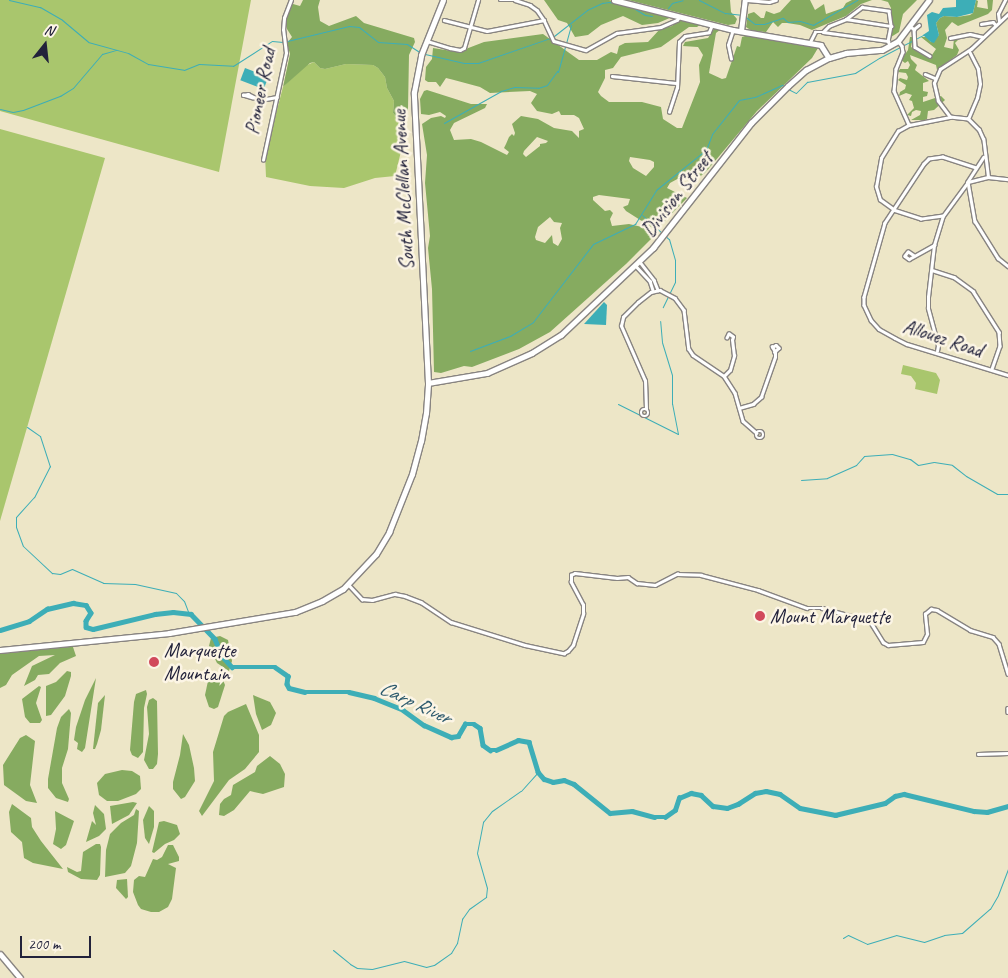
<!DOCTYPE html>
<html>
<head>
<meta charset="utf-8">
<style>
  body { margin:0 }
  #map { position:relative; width:1008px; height:978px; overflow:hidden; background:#ede6c7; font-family:Caveat,sans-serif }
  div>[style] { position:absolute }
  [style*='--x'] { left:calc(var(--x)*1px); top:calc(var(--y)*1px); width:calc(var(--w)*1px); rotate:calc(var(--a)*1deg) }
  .green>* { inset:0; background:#a9c66d }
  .forest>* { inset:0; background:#86ab60 }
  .water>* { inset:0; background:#3daeb7; transform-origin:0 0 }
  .stream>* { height:1px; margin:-0.5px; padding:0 0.5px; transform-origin:0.5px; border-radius:0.5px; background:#3daeb7 }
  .river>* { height:4.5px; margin:-2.25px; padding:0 2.25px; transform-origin:2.25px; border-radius:2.25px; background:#3daeb7 }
  .roads { filter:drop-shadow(1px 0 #888481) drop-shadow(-1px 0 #888481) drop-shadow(0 1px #888481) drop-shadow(0 -1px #888481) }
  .street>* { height:2.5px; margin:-1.25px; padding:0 1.25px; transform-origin:1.25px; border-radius:1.25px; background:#fff }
  .street>.ring { margin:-1.25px; padding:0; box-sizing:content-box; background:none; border:2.5px solid #fff; border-radius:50% }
  .secondary>* { height:4.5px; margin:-2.25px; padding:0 2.25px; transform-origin:2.25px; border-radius:2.25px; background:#fff }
  .primary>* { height:5px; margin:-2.5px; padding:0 2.5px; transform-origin:2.5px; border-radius:2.5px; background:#fff }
  .dots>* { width:14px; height:14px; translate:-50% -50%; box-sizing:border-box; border:2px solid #fcf5e5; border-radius:50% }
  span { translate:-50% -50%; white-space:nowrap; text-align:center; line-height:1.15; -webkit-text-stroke:5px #fcf5e5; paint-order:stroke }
  .street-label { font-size:20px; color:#22223b }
  .poi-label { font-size:20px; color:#22223b }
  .left { translate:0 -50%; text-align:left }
  .water-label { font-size:21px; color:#2d5a6d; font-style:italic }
  .north { position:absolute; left:20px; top:20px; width:50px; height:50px; -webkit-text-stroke:4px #fcf5e5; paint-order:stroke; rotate:16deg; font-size:14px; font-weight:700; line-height:20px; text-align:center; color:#22223b }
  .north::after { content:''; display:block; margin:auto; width:18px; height:22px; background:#22223b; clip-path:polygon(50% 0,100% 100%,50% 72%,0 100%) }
  .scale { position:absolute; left:20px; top:936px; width:71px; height:22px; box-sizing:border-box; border:2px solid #22223b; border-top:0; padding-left:6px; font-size:15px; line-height:18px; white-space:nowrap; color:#22223b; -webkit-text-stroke:4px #fcf5e5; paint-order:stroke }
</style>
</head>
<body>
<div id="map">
  <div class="green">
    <i style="clip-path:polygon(0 0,251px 0,219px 172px,0 111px)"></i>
    <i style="clip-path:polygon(314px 62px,320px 68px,325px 69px,346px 64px,373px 65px,378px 68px,385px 77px,387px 88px,394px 101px,393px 113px,402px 123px,405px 135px,395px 176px,375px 178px,344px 188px,310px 186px,266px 177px,265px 155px,283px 87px,305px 66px)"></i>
    <i style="clip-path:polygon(0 129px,105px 158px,0 521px)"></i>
    <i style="clip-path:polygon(903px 365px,936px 373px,940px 380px,937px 394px,915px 389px,916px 383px,911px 376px,901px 374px)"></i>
  </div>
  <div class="forest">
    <i style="clip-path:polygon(303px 0,320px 0,318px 7px,320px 21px,329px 26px,356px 16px,364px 23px,414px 38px,415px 42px,409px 55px,408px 109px,402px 123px,393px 113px,394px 101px,387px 88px,385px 77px,378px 68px,373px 65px,346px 64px,325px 69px,320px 68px,314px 62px,310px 63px,283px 87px,290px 54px,287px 43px,292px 37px,287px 29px,285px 20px,290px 6px,293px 4px,300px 6px)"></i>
    <i style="clip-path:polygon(544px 0,609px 0,672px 17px,658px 23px,642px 25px,623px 16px,601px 25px,588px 35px,575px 37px,567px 23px,558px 20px)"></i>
    <i style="clip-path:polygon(628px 0,730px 0,731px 12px,737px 19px,735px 24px,728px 25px)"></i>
    <i style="clip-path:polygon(791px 0,810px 0,815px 10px,824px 4px,826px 14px,843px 8px,846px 3px,852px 0,872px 0,861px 4px,846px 16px,812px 30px,800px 25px,787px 23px,782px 23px,778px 27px,773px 22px,766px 32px,752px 31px,746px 27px,748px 14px,754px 12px,761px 18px,764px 18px,766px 11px,774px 14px,780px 12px)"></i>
    <i style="clip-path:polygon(881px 0,917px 0,903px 14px,899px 32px,891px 37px,891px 8px,888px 2px)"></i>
    <i style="clip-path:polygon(976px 0,978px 1px,977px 7px,988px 9px,987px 0,993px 0,992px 10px,988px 14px,958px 26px,952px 22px,945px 30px,947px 38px,944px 47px,953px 49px,954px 38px,959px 39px,955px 43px,959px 50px,957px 55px,937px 70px,936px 65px,910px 55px,911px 59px,917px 65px,915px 70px,929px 81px,923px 83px,923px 91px,928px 92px,927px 96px,923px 97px,923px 102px,941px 96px,945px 100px,934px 110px,928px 111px,927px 119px,925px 120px,911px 120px,920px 115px,921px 111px,916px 110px,912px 112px,911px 116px,907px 115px,914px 108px,912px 101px,909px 100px,912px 95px,906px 93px,899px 96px,900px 92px,905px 89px,906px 85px,898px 80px,900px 78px,907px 80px,908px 77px,906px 73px,898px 72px,900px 69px,908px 69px,910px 65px,908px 61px,905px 63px,901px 60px,908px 50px,910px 37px,913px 37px,911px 47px,930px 58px,936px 49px,921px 37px,927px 37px,931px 42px,939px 35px,936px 23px,940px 18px,944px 16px,957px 17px,970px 15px,973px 13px)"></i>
    <i style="clip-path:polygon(evenodd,680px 19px,701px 24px,697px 27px,689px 27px,661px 47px,621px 57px,613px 68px,605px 70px,605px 78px,598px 92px,601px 96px,609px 102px,642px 102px,661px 107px,663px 119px,677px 128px,682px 128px,700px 82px,699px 65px,703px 55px,698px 47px,683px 46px,685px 42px,708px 38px,714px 29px,721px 29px,716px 33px,709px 73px,722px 79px,726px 78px,737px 46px,740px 47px,742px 37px,748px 35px,818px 48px,812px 58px,757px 111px,705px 173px,699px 177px,681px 177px,670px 183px,667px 188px,687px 198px,656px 230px,626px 211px,623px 207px,628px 205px,630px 199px,599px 195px,593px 197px,593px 200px,605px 211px,610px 210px,613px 213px,610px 219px,612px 226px,629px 224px,642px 227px,653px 232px,654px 236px,626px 264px,550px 332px,519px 349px,472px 367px,464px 366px,441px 373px,434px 372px,432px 289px,428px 248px,430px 236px,425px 183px,427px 155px,422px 124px,431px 118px,441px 116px,445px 118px,446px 116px,440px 112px,429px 115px,421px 114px,420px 99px,424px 91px,427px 90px,471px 104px,487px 104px,485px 108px,454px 123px,450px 130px,454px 140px,471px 139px,481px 142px,507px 155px,509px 152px,504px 148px,506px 144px,509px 137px,512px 134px,514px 136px,515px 133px,512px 124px,521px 116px,538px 119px,554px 128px,572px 131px,579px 138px,579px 131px,584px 129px,579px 118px,574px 115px,561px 115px,559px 111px,552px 114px,537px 111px,531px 103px,537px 94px,530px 91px,490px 93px,480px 87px,454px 80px,446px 78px,440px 87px,436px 82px,428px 82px,425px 80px,426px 67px,432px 59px,433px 48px,458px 52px,484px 42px,543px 34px,579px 60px,597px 60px,611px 52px,617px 54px,619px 46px,625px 43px,648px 42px,660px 29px,672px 26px,680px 19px,537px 137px,548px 141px,546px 143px,540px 144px,540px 146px,526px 157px,523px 154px,524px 151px,537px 137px,680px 19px,630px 157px,650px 160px,654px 162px,654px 167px,646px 176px,633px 168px,629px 161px,630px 157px,680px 19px,550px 217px,554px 222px,562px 223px,560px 228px,562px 239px,558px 246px,553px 243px,552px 235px,545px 243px,536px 240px,535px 237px,538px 227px,550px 217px)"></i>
    <i style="clip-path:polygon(220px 636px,228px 640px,232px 661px,229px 671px,217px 663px,209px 646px,211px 638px)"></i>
    <i style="clip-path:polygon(69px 647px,73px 647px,76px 656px,60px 663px,49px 674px,38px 675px,35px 680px,24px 686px,32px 666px,55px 655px,39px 656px,12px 675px,6px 685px,0 688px,0 654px)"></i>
    <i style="clip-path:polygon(67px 671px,71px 672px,71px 676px,65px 696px,51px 715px,46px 716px,46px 686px,56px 682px)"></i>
    <i style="clip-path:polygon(212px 677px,223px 680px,225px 685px,218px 707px,214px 709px,209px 707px,205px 695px,208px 681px)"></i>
    <i style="clip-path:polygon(96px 678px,85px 748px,82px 752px,77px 749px,78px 743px,74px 740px,76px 727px,85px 700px)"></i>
    <i style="clip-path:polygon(39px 686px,41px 687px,36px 703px,42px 720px,40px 723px,30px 723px,25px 717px,22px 699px)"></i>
    <i style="clip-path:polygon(146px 690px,147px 694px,144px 708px,143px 752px,138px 758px,132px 755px,130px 750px,134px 702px,136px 694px)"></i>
    <i style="clip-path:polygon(105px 695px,101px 730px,97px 744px,95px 749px,93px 749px,98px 703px)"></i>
    <i style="clip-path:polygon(253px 695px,270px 702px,276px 713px,271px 725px,262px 730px,256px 714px)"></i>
    <i style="clip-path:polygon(153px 698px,157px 701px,158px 754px,157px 764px,153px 769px,149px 769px,144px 760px,149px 734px,147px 707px,149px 700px)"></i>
    <i style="clip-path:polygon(246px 704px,259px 735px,259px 752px,245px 769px,229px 780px,202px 816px,199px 811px,214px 781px,213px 752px,224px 716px,228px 712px)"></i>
    <i style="clip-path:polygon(69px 709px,71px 713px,68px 749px,62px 768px,62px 783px,69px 799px,68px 802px,56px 798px,48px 788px,48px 779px,57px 728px,61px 717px)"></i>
    <i style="clip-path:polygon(183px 734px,189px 745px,194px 768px,195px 781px,185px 797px,181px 799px,173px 789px,173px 782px,180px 755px)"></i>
    <i style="clip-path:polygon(26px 735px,35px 741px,30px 785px,37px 803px,26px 801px,4px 785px,3px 765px,20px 738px)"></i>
    <i style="clip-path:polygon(270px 756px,280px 764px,285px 774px,284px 787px,263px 794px,250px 791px,234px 810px,224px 816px,219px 815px,220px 804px,224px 799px,231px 795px,233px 785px,255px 772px,257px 766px)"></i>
    <i style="clip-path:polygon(122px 770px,132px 771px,140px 776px,141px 789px,136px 794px,118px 801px,107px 801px,99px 795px,97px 783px,105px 774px)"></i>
    <i style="clip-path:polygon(133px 802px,137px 803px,129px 815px,112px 824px,110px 806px)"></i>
    <i style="clip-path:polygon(12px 804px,31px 818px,32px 827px,41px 841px,63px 869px,33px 863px,24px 858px,22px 842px,11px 832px,9px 812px)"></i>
    <i style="clip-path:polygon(95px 805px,104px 814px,106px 829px,99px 836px,86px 842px,92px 821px,96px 825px,93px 813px)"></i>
    <i style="clip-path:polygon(149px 806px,154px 811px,154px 827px,149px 844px,145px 838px,143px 820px)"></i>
    <i style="clip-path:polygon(136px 809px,139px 811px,137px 843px,131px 866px,125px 873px,105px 877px,106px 850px,110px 834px,121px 823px,134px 815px)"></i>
    <i style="clip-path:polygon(55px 811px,74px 821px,66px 845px,61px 849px,53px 844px,56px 829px)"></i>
    <i style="clip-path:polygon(164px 821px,177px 825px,180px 834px,174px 840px,165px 844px,154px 853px,152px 852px,159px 822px)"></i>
    <i style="clip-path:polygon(96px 844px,100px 844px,101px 847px,100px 875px,97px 880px,81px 879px,68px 872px,67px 867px,77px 872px,81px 871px,83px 852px)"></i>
    <i style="clip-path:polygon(168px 845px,173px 845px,179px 857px,179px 861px,168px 864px,176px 868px,172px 899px,168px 907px,159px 912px,151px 912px,141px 909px,138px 905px,133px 892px,134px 880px,139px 876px,145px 877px,153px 859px,157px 860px,162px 857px)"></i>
    <i style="clip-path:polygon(127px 879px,128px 897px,126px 899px,116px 888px,117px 880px)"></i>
  </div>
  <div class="water">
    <i style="clip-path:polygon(956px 0,976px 0,973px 13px,957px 17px,944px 16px,940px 18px,936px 23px,939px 35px,934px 43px,931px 42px,923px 35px,929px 31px,927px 15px,932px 12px,939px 14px,943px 8px,956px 7px)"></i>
    <i style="left:245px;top:68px;width:25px;height:13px;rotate:21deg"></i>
    <i style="clip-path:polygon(604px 302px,607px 305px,606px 325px,584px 324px)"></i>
  </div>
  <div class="stream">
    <i style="--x:9;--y:0;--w:32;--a:13"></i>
    <i style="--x:40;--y:7;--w:24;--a:30"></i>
    <i style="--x:61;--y:19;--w:35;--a:40"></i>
    <i style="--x:88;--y:42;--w:41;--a:15.4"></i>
    <i style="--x:128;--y:53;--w:23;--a:29"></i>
    <i style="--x:148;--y:64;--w:36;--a:9"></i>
    <i style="--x:184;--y:70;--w:16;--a:-22"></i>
    <i style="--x:199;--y:64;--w:34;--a:3"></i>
    <i style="--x:233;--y:66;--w:46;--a:-32.7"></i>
    <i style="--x:272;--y:41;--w:11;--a:5"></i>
    <i style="--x:283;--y:42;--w:68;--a:-13.6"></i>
    <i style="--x:349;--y:26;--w:10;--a:6"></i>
    <i style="--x:359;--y:27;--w:24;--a:38"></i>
    <i style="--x:378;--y:42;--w:29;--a:4"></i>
    <i style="--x:407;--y:44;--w:17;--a:33"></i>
    <i style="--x:699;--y:0;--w:29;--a:27"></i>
    <i style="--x:725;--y:13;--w:18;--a:6"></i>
    <i style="--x:743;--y:15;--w:15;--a:37"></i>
    <i style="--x:755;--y:24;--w:9;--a:0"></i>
    <i style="--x:764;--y:24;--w:20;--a:-18"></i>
    <i style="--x:783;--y:18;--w:6;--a:39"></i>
    <i style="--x:788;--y:22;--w:12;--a:-5"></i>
    <i style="--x:800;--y:21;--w:14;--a:17"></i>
    <i style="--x:813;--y:25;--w:51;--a:-29.6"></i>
    <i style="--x:668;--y:8;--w:6;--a:-51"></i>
    <i style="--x:672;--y:3;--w:11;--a:-15"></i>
    <i style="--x:554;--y:36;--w:42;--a:-38.2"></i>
    <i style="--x:587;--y:10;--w:17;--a:-25"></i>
    <i style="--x:602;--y:3;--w:7;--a:-8"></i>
    <i style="--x:609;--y:2;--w:21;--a:11"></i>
    <i style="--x:630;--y:6;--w:17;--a:31"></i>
    <i style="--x:645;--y:15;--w:7;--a:8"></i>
    <i style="--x:425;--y:54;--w:40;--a:13"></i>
    <i style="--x:464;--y:63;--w:14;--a:0"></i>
    <i style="--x:478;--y:63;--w:76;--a:-19.1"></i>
    <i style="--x:788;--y:89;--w:9;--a:27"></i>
    <i style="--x:796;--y:93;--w:16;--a:-45"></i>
    <i style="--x:807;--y:82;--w:49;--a:-10.6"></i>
    <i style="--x:855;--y:73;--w:28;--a:-32"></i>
    <i style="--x:879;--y:58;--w:50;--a:-27.6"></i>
    <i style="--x:0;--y:109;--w:13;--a:13"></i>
    <i style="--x:13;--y:112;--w:10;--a:-11"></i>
    <i style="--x:23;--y:110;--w:40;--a:-21"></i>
    <i style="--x:60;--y:96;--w:15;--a:-32"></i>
    <i style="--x:73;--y:88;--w:45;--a:-49.5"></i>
    <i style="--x:102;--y:54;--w:15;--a:-16"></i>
    <i style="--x:444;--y:123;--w:65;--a:-29.3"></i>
    <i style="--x:501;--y:91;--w:14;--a:-17"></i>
    <i style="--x:514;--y:87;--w:24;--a:2"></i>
    <i style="--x:538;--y:88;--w:9;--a:-18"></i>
    <i style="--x:547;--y:85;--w:17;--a:-54"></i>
    <i style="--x:557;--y:71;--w:1;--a:45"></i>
    <i style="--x:558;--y:72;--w:49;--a:-74.5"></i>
    <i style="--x:642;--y:215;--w:36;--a:42"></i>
    <i style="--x:669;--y:239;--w:22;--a:74"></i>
    <i style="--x:675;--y:260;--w:22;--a:90"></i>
    <i style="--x:675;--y:282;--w:28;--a:116"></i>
    <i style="--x:470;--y:351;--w:43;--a:-20.6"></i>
    <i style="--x:510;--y:336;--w:27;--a:-31"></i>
    <i style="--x:533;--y:322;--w:98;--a:-52.4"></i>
    <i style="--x:593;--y:244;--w:47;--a:-25.5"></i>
    <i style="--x:635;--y:224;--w:40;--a:-58"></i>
    <i style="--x:656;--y:190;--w:64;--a:-38.7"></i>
    <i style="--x:706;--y:150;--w:17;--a:-69"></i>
    <i style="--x:712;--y:134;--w:43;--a:-51.5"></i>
    <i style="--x:739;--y:100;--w:16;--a:-11"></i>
    <i style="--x:755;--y:97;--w:30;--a:-24"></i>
    <i style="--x:782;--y:85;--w:4;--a:34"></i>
    <i style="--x:618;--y:404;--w:67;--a:26.6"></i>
    <i style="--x:678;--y:434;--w:31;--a:-101"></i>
    <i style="--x:672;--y:404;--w:29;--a:-90"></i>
    <i style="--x:672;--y:375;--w:34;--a:-107"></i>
    <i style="--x:662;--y:342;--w:21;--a:-95"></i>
    <i style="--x:27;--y:427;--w:16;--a:35"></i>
    <i style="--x:40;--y:436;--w:32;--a:72"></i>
    <i style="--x:50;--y:466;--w:35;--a:117"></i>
    <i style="--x:34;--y:497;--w:27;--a:132"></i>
    <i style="--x:16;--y:517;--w:10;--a:90"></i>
    <i style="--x:16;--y:527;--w:20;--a:70"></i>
    <i style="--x:23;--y:546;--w:40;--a:43"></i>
    <i style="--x:52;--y:573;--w:8;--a:7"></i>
    <i style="--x:60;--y:574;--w:13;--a:-23"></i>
    <i style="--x:72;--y:569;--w:34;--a:24"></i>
    <i style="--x:103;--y:583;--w:32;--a:2"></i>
    <i style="--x:135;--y:584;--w:42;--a:12.4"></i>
    <i style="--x:176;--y:593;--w:11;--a:45"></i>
    <i style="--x:184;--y:601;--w:14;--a:69"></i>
    <i style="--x:801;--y:480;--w:26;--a:-4"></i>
    <i style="--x:827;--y:478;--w:32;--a:-24"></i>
    <i style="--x:856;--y:465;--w:12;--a:-48"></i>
    <i style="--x:864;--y:456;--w:28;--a:-4"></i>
    <i style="--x:892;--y:454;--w:19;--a:16"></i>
    <i style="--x:910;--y:459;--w:10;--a:37"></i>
    <i style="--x:918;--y:465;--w:16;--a:-11"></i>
    <i style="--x:934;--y:462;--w:18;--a:9"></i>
    <i style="--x:952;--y:465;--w:18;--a:38"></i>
    <i style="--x:966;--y:476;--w:36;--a:30"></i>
    <i style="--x:997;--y:494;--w:11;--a:0"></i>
    <i style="--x:843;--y:938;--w:6;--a:-31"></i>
    <i style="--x:848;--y:935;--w:21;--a:25"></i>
    <i style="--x:867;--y:944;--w:30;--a:-17"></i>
    <i style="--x:896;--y:935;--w:29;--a:14"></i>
    <i style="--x:924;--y:942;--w:21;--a:-19"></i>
    <i style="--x:944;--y:935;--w:18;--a:-6"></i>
    <i style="--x:962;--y:933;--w:37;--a:-41"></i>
    <i style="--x:990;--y:909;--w:16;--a:-60"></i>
    <i style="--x:998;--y:895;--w:28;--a:-69"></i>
    <i style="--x:333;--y:950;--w:22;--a:39"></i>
    <i style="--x:350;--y:964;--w:8;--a:30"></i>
    <i style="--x:357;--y:968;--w:15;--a:4"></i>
    <i style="--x:372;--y:969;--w:33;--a:-14"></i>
    <i style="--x:404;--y:961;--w:23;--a:15"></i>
    <i style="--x:426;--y:967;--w:8;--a:-14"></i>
    <i style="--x:434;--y:965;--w:21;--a:-35"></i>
    <i style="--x:451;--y:953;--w:12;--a:-59"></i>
    <i style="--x:457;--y:943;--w:25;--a:-78"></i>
    <i style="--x:462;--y:919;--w:12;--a:-55"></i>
    <i style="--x:469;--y:909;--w:21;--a:-35"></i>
    <i style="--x:486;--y:897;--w:9;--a:-84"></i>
    <i style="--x:487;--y:888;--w:36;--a:-106"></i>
    <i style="--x:477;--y:853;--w:32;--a:-79"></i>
    <i style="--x:483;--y:822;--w:14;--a:-51"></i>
    <i style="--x:492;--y:811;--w:35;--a:-35"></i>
    <i style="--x:521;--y:791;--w:25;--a:-48"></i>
  </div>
  <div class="river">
    <i style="--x:0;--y:630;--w:30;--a:-17"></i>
    <i style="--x:29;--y:621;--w:22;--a:-34"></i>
    <i style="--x:47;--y:609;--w:27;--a:-13"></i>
    <i style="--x:73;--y:603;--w:13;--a:9"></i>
    <i style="--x:86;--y:605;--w:9;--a:58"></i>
    <i style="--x:91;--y:613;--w:9;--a:122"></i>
    <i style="--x:86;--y:621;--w:6;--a:90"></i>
    <i style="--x:86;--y:627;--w:7;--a:16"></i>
    <i style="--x:93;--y:629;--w:64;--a:-13.6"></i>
    <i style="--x:155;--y:614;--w:18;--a:-6"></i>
    <i style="--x:173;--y:612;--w:18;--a:6"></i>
    <i style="--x:191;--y:614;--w:35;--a:46"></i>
    <i style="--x:215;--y:639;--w:18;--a:68"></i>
    <i style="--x:222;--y:656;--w:15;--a:48"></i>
    <i style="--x:232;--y:667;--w:43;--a:0"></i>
    <i style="--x:275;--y:667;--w:16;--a:35"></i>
    <i style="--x:288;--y:676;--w:8;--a:97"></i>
    <i style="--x:287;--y:684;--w:4;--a:63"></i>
    <i style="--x:289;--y:688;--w:16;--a:14"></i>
    <i style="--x:305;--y:692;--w:44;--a:0"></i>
    <i style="--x:349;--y:692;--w:26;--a:13"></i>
    <i style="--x:374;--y:698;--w:31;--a:22"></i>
    <i style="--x:403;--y:710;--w:26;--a:36"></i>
    <i style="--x:424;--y:725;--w:30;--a:24"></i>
    <i style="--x:451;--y:737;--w:7;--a:-8"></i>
    <i style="--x:458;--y:736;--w:14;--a:-60"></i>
    <i style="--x:465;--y:724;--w:9;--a:0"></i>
    <i style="--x:474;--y:724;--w:7;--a:34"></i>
    <i style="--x:480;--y:728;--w:17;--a:80"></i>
    <i style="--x:483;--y:745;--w:9;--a:36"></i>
    <i style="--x:490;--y:750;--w:6;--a:0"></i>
    <i style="--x:496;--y:750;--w:24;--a:-24"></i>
    <i style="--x:518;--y:740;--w:11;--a:10"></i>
    <i style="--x:529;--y:742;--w:31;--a:73"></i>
    <i style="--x:538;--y:772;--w:9;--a:49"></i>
    <i style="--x:544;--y:779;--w:9;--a:18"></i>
    <i style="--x:553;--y:782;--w:11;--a:-10"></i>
    <i style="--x:564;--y:780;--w:11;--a:22"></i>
    <i style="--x:574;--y:784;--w:46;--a:38.9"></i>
    <i style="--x:610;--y:813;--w:22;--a:-5"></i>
    <i style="--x:632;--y:811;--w:23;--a:15"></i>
    <i style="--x:654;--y:817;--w:11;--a:0"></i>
    <i style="--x:665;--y:817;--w:12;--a:-35"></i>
    <i style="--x:675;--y:810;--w:13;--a:-72"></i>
    <i style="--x:679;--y:798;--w:13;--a:-23"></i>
    <i style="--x:691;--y:793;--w:10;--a:11"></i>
    <i style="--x:701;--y:795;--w:16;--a:43"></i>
    <i style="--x:713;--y:806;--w:14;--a:8"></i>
    <i style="--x:727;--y:808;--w:12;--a:-20"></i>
    <i style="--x:738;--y:804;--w:20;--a:-33"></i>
    <i style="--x:755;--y:793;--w:11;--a:-10"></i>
    <i style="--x:766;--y:791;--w:14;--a:12"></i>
    <i style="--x:780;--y:794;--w:24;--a:35"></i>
    <i style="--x:800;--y:808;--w:36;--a:11"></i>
    <i style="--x:835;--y:815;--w:51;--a:-13.5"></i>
    <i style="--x:885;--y:803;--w:12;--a:-35"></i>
    <i style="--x:895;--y:796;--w:9;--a:-13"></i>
    <i style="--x:904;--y:794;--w:72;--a:13.7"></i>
    <i style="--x:974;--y:811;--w:13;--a:4"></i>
    <i style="--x:987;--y:812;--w:22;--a:-16"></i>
  </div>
  <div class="roads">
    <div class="street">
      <i style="--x:500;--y:0;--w:15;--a:0"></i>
      <i style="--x:515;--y:0;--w:16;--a:18"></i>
      <i style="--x:530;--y:5;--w:9;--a:36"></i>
      <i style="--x:537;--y:10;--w:12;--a:55"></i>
      <i style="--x:747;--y:0;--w:22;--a:5"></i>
      <i style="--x:769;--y:2;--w:7;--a:-16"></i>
      <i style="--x:846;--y:19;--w:46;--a:8.8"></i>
      <i style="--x:444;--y:20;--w:44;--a:14.3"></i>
      <i style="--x:487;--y:31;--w:58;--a:-10.9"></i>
      <i style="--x:544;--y:20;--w:23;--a:65"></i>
      <i style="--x:554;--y:41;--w:33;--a:16"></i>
      <i style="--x:586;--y:50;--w:35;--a:-29"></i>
      <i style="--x:617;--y:33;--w:44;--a:-7.8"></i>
      <i style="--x:661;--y:27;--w:17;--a:-24"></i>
      <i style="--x:677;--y:20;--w:4;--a:-56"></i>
      <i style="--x:999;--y:21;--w:7;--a:-98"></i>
      <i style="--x:998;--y:14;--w:16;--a:-63"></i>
      <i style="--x:981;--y:24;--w:12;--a:-9"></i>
      <i style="--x:993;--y:22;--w:3;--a:45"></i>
      <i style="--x:911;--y:27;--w:4;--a:34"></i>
      <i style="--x:914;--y:29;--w:18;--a:87"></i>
      <i style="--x:915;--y:47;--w:17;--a:31"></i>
      <i style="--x:914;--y:29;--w:6;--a:-39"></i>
      <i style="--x:823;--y:32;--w:8;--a:-45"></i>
      <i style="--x:829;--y:26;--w:18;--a:-22"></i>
      <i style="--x:846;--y:19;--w:20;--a:-37"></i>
      <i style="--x:862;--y:7;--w:27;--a:8"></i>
      <i style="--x:889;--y:11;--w:15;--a:82"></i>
      <i style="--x:891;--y:26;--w:15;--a:101"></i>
      <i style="--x:888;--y:41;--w:4;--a:63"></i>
      <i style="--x:950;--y:38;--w:20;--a:-11"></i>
      <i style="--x:970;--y:34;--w:13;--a:13"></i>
      <i style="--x:427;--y:41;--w:24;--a:17"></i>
      <i style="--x:450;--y:48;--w:10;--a:11"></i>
      <i style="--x:460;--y:50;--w:4;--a:-27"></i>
      <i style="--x:464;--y:48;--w:50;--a:-73.7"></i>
      <i style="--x:898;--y:41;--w:6;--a:51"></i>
      <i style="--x:902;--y:46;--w:6;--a:81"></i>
      <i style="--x:903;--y:52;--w:18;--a:112"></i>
      <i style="--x:896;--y:69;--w:22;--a:95"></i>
      <i style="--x:894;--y:91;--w:37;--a:66"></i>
      <i style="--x:810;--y:42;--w:11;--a:-63"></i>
      <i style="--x:815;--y:32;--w:8;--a:0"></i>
      <i style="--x:823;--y:32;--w:66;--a:7.9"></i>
      <i style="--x:731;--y:59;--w:14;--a:-102"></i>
      <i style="--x:728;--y:45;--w:16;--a:-72"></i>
      <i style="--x:925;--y:74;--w:11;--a:22"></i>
      <i style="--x:612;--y:76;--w:64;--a:6.2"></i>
      <i style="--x:253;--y:98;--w:10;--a:-163"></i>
      <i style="--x:243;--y:95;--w:5;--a:-11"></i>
      <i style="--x:248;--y:94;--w:13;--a:27"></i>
      <i style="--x:260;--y:100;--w:17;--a:-10"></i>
      <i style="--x:669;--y:112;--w:25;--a:-72"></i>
      <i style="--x:677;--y:88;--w:46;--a:-87.5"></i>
      <i style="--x:679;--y:42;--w:8;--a:-45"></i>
      <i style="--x:685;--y:36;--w:24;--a:-9"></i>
      <i style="--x:709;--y:32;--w:8;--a:-67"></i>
      <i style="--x:968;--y:119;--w:23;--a:-67"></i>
      <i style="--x:977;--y:98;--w:14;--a:-78"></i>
      <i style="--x:980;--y:84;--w:15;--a:-98"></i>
      <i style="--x:978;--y:69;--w:20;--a:-117"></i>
      <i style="--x:984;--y:157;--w:30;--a:123"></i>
      <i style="--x:968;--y:182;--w:40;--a:80"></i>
      <i style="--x:975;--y:221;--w:44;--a:58.1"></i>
      <i style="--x:998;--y:258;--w:13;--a:39"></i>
      <i style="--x:263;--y:160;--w:109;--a:-77.9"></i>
      <i style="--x:286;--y:53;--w:23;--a:-97"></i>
      <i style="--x:283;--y:30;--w:12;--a:-85"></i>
      <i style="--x:284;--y:18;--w:19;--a:-69"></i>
      <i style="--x:976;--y:168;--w:35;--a:-162"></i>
      <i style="--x:943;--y:157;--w:14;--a:172"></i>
      <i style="--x:929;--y:159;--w:7;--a:135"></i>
      <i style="--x:924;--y:164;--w:71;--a:123.5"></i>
      <i style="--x:885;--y:223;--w:77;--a:105.8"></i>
      <i style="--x:864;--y:297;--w:8;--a:90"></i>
      <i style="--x:864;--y:305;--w:17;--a:65"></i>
      <i style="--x:871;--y:320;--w:12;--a:48"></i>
      <i style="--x:879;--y:329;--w:18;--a:29"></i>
      <i style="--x:895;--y:338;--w:13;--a:27"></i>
      <i style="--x:907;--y:344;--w:106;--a:17.1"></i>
      <i style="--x:988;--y:177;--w:38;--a:-97"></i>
      <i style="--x:983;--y:139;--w:10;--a:-114"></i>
      <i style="--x:979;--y:130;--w:16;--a:-135"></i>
      <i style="--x:968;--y:119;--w:18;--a:-174"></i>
      <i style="--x:950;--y:117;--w:20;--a:-127"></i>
      <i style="--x:938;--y:101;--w:18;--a:-103"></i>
      <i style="--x:934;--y:83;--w:15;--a:-67"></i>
      <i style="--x:940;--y:69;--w:37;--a:-33"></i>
      <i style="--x:971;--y:49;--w:51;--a:-43.4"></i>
      <i style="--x:943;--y:216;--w:22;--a:172"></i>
      <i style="--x:921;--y:219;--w:28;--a:-162"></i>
      <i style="--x:894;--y:210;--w:17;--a:-144"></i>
      <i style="--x:880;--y:200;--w:14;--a:-107"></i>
      <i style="--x:876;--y:187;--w:29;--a:-80"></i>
      <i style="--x:881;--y:158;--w:32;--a:-58"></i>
      <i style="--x:898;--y:131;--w:13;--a:-29"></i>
      <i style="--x:909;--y:125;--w:42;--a:-11"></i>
      <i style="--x:914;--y:256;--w:7;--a:-146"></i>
      <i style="--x:908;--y:252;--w:5;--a:127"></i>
      <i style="--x:905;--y:256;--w:5;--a:37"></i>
      <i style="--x:909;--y:259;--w:29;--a:-29"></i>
      <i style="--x:640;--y:262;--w:23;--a:52"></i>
      <i style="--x:654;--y:280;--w:11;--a:68"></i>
      <i style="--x:636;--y:266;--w:21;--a:47"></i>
      <i style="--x:650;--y:281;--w:9;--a:72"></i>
      <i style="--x:932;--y:270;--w:23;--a:18"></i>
      <i style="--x:954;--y:277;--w:24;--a:36"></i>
      <i style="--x:973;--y:291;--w:49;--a:57.6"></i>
      <i style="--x:999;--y:332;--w:14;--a:86"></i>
      <i style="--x:1000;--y:346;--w:24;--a:109"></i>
      <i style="--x:937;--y:351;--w:5;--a:-79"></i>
      <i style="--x:938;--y:346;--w:39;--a:-105"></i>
      <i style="--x:928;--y:308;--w:11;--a:-90"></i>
      <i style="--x:928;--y:297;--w:52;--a:-83.4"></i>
      <i style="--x:934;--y:245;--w:30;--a:-73"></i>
      <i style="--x:943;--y:216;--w:42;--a:-53.7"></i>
      <i style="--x:968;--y:182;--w:21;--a:-14"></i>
      <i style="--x:988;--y:177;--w:20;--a:6"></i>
      <i style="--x:724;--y:376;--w:8;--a:-45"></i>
      <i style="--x:730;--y:370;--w:15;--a:-74"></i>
      <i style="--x:734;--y:356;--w:16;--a:-97"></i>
      <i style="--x:732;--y:340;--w:3;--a:-72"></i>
      <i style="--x:733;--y:337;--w:5;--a:-143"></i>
      <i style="--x:729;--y:334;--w:4;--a:117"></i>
      <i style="--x:739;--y:408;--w:15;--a:-16"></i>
      <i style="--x:753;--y:404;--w:11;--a:-41"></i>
      <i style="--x:761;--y:397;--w:42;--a:-70.7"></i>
      <i style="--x:775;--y:357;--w:5;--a:-90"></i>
      <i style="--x:775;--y:352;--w:6;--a:-121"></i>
      <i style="--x:772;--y:347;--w:4;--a:-27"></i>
      <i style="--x:776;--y:345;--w:4;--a:45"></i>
      <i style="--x:779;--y:348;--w:6;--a:135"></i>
      <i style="--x:646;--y:409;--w:28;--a:-92"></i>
      <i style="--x:645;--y:381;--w:60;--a:-113.6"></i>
      <i style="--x:621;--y:326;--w:9;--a:-77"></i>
      <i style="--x:623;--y:317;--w:21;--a:-45"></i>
      <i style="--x:638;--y:302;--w:16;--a:-38"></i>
      <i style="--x:651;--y:292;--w:9;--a:-13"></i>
      <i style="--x:660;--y:290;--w:17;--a:28"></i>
      <i style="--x:675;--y:298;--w:15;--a:53"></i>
      <i style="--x:684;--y:310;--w:39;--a:83"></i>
      <i style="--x:689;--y:349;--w:7;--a:56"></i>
      <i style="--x:693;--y:355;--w:37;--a:34"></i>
      <i style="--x:724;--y:376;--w:20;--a:57"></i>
      <i style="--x:735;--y:393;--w:29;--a:74"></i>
      <i style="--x:743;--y:421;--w:18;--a:41"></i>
      <i class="ring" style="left:641.5px;top:409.5px;width:4.5px;height:4.5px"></i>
      <i class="ring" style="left:756.5px;top:431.5px;width:4.5px;height:4.5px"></i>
      <i style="--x:348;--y:584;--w:21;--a:47"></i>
      <i style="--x:362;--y:599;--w:10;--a:6"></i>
      <i style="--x:372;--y:600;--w:24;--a:-15"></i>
      <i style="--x:395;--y:594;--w:10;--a:11"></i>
      <i style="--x:405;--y:596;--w:17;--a:21"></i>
      <i style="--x:421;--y:602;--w:36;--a:34"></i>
      <i style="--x:451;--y:622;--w:77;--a:17.3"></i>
      <i style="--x:525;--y:645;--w:40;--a:12"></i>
      <i style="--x:564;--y:653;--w:4;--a:-27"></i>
      <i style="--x:568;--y:651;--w:8;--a:-50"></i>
      <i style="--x:573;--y:645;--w:33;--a:-72"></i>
      <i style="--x:583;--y:614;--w:9;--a:-90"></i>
      <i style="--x:583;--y:605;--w:26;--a:-118"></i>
      <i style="--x:571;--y:582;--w:7;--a:-90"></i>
      <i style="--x:571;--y:575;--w:4;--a:-27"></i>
      <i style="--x:575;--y:573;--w:42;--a:6.8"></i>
      <i style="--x:617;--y:578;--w:11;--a:-5"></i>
      <i style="--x:628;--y:577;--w:11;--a:34"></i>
      <i style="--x:637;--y:583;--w:18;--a:6"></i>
      <i style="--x:655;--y:585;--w:25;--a:-27"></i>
      <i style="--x:677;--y:574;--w:24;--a:2"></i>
      <i style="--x:701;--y:575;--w:59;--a:14.7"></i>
      <i style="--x:758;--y:590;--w:52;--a:20.2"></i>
      <i style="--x:807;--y:608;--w:15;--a:0"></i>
      <i style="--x:822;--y:608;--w:50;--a:15.2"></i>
      <i style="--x:870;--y:621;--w:25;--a:58"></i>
      <i style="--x:883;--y:642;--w:6;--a:31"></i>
      <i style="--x:888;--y:645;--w:35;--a:-5"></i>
      <i style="--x:923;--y:642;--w:9;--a:-63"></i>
      <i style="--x:927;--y:634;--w:20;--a:-96"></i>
      <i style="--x:925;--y:614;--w:8;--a:-40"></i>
      <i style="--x:931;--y:609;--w:6;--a:9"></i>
      <i style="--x:937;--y:610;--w:39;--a:31"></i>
      <i style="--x:970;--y:630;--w:24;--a:17"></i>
      <i style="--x:993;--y:637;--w:9;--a:49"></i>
      <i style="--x:999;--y:644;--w:31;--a:73"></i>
      <i style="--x:1008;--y:708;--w:4;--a:90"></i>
      <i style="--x:978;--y:754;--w:30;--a:-2"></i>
    </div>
    <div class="secondary">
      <i style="--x:614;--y:0;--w:123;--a:14.1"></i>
      <i style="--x:733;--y:30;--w:89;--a:9.7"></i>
      <i style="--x:821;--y:45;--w:15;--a:58"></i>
      <i style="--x:741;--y:31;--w:31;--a:-83"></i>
      <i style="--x:428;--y:383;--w:60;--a:-9.6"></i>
      <i style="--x:487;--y:373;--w:49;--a:-24"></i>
      <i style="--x:532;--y:353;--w:34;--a:-32"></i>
      <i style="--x:561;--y:335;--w:127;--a:-43.4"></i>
      <i style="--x:653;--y:248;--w:159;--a:-51.9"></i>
      <i style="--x:751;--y:123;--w:52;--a:-45"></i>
      <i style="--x:788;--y:86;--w:24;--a:-42"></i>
      <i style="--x:806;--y:70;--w:26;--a:-28"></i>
      <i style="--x:829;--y:58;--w:18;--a:-16"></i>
      <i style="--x:846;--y:53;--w:36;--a:-5"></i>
      <i style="--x:882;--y:50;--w:18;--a:-29"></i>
      <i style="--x:898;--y:41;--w:51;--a:-52.9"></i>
    </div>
    <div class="primary">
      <i style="--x:0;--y:650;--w:170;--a:-5.7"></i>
      <i style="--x:169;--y:633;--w:128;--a:-9.5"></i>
      <i style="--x:295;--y:612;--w:29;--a:-22"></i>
      <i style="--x:322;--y:601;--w:24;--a:-30"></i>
      <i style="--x:343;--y:589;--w:48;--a:-46.7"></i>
      <i style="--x:376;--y:554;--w:26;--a:-59"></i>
      <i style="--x:389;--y:532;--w:62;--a:-68.4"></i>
      <i style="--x:412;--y:474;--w:34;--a:-75"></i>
      <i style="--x:421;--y:441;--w:28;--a:-80"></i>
      <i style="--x:426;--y:413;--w:30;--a:-86"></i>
      <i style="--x:428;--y:383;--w:291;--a:-92.8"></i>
      <i style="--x:414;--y:92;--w:38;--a:-79"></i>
      <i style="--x:421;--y:55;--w:59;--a:-68.2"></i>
      <i style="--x:0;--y:954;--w:31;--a:50"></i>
    </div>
  </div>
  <div class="dots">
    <i style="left:760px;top:616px;background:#d1495b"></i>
    <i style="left:154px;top:662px;background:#d1495b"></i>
  </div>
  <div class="street-label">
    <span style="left:260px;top:91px;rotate:-79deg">Pioneer Road</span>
    <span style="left:403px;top:190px;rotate:-93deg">South McClellan Avenue</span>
    <span style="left:677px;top:194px;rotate:-52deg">Division Street</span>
    <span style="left:943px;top:338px;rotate:18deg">Allouez Road</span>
  </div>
  <div class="poi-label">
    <span class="left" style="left:770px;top:616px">Mount Marquette</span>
    <span class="left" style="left:164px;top:662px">Marquette<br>Mountain</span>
  </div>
  <div class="water-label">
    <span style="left:415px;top:702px;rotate:25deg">Carp River</span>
  </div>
  <div class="north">N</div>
  <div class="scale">200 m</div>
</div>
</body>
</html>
